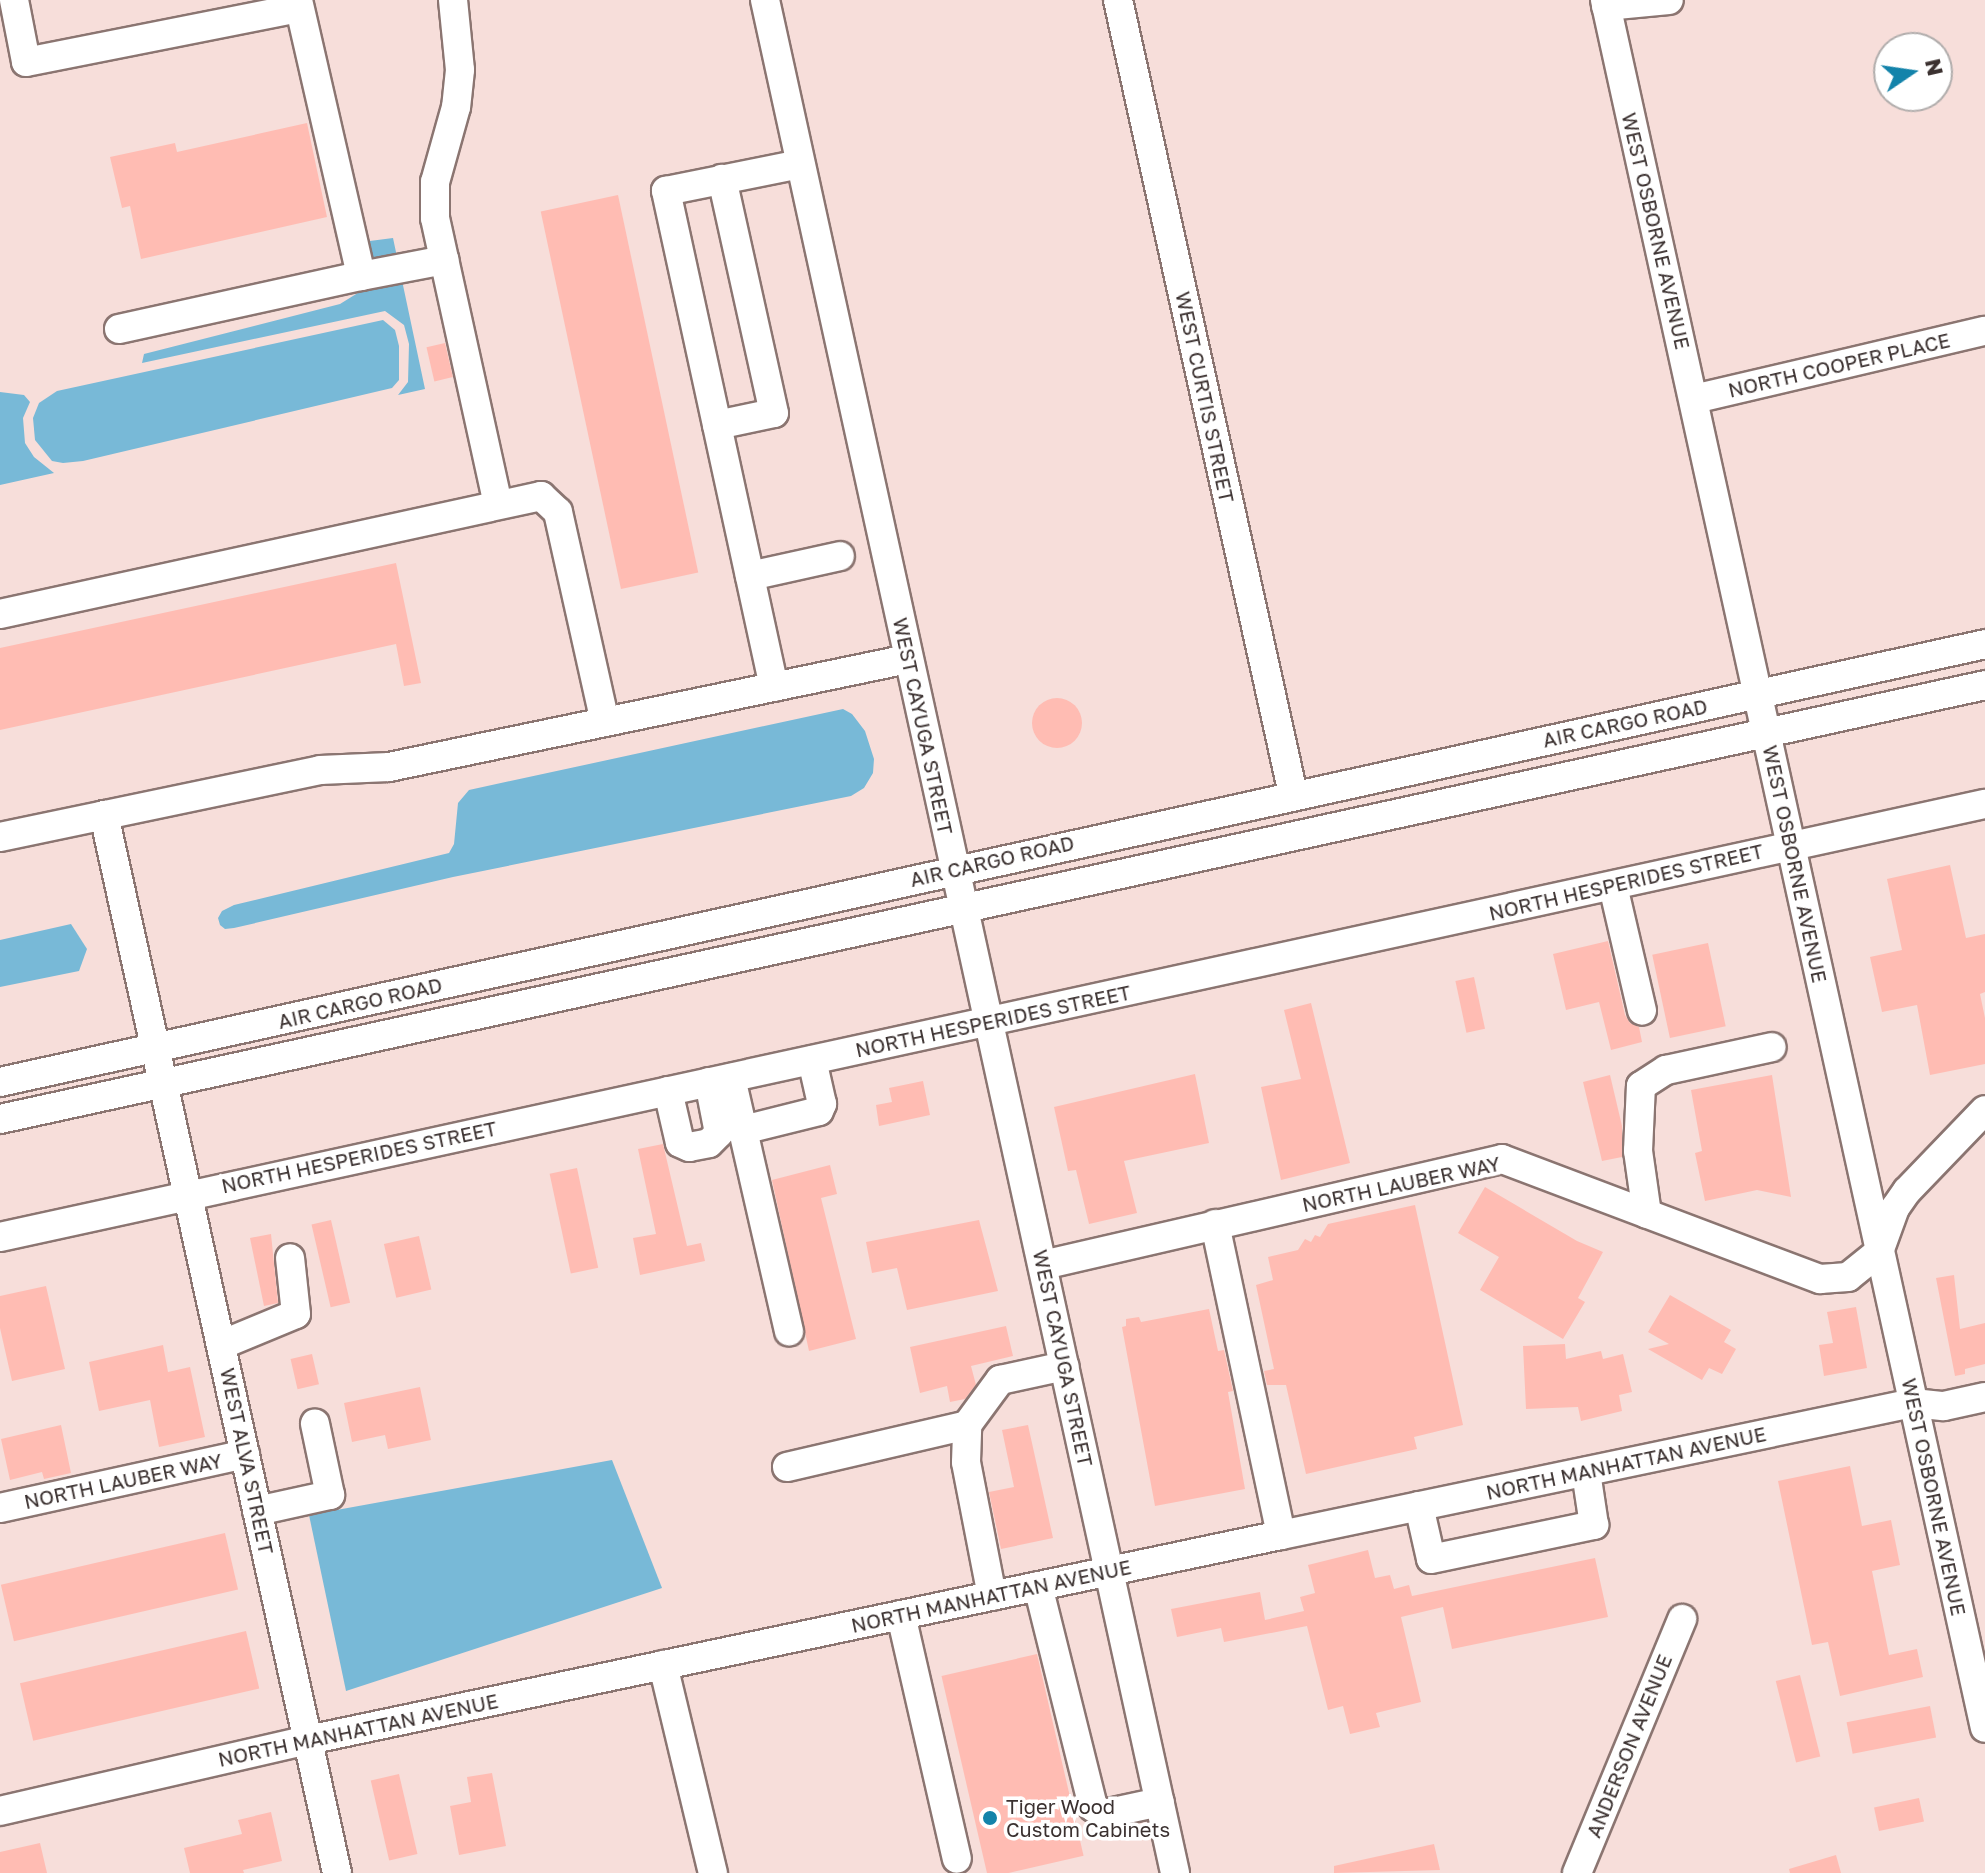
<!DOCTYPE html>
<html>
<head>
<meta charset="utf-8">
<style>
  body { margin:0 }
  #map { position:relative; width:1985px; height:1873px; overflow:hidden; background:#f7deda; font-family:"Golos Text",sans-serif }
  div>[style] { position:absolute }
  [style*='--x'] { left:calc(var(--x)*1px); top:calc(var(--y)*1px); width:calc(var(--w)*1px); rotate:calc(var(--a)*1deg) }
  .water>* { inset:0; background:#78b9d7 }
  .building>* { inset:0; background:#ffbcb3; transform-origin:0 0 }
  .round { border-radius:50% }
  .roads { filter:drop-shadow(2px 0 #8b7571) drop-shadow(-2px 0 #8b7571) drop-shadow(0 2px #8b7571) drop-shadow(0 -2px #8b7571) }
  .minor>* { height:28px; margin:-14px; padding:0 14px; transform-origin:14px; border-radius:14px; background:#fff }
  .dots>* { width:22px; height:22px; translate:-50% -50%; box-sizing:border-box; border:4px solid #fff; border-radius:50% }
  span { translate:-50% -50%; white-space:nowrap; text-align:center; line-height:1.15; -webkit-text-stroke:7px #fff; paint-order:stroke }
  .street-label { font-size:20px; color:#3b3130 }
  .poi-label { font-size:20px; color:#3b3130 }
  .left { translate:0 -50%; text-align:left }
  .north { position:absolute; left:1873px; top:32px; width:80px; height:80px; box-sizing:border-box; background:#fff; border:2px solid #b1adac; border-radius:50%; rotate:77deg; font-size:22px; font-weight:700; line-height:32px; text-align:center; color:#3b3130 }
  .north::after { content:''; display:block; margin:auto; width:28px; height:36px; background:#1383aa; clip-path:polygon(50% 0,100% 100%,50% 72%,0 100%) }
</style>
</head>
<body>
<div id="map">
  <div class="water">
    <i style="clip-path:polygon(393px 238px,425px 389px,398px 395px,408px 382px,409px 344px,404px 325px,385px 311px,142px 363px,144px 354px,340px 304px,361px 291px,362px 242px)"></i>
    <i style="clip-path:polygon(383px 320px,395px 330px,399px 346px,399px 380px,392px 388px,83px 461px,63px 463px,52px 461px,35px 440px,33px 418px,39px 403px,57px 391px)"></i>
    <i style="clip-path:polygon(0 392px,24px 395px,30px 402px,23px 418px,25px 443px,34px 457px,54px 473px,0 485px)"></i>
    <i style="clip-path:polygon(843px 709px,852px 714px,865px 731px,874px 759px,873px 773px,864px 788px,851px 796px,453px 877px,234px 928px,225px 929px,220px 925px,218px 918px,222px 911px,234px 905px,449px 853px,454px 844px,458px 803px,469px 790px)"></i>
    <i style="clip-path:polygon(71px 924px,87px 949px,79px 971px,0 987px,0 940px)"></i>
    <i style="clip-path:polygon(612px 1460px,662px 1588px,346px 1691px,309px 1515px)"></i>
  </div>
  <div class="building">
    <i style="clip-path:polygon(307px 123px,327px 217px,141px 259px,130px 206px,122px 208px,110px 157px,175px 143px,177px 152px)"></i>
    <i style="left:618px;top:195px;width:386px;height:79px;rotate:78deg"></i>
    <i style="left:445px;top:343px;width:35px;height:19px;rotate:77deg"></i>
    <i style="clip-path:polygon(396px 563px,421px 683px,404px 686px,396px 644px,0 730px,0 648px)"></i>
    <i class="round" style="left:1032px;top:698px;width:50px;height:50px"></i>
    <i style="clip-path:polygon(1950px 865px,1966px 938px,1985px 934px,1985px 992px,1980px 994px,1985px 1018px,1985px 1064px,1930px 1075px,1917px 1005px,1882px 1012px,1870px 957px,1902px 950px,1887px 879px)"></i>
    <i style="clip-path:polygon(1608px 941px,1625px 1015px,1630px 1023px,1639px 1027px,1642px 1042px,1611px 1050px,1599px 1002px,1566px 1010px,1553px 954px)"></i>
    <i style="left:1708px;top:943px;width:85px;height:57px;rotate:78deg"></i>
    <i style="left:1474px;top:977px;width:53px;height:19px;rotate:78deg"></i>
    <i style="clip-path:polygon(1311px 1003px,1350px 1163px,1281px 1180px,1261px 1087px,1301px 1079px,1284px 1010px)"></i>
    <i style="clip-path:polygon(1195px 1074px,1209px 1143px,1124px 1161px,1137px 1213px,1089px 1224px,1076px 1170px,1068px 1171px,1054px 1107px)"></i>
    <i style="clip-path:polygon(1610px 1075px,1622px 1126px,1622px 1157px,1602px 1161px,1583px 1082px)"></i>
    <i style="clip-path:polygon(1772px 1075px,1791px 1197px,1757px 1190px,1705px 1201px,1695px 1153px,1702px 1151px,1691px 1090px)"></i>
    <i style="clip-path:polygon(923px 1081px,930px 1115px,879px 1126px,876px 1105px,892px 1102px,889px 1088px)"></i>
    <i style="clip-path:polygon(663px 1144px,687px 1246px,701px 1243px,705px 1261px,640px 1275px,633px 1238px,656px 1234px,638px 1149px)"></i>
    <i style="clip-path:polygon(830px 1165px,837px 1194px,821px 1198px,856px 1339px,809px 1351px,772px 1180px)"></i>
    <i style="left:577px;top:1168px;width:102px;height:28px;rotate:78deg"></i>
    <i style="clip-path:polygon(1485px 1187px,1577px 1241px,1603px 1252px,1578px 1298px,1585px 1302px,1563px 1339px,1480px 1290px,1499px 1257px,1458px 1233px)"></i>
    <i style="clip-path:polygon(1415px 1205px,1463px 1425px,1414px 1437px,1417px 1449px,1306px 1474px,1286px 1385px,1267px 1385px,1264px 1371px,1274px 1369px,1256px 1285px,1273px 1280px,1268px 1257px,1298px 1250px,1305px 1239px,1311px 1242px,1315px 1235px,1320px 1237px,1328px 1224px)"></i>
    <i style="left:331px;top:1220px;width:85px;height:20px;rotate:77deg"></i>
    <i style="clip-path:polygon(979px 1220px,998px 1291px,907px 1310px,897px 1268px,872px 1273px,866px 1242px)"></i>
    <i style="clip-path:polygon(271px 1234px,278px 1303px,264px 1306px,250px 1238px)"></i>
    <i style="left:419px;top:1236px;width:55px;height:36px;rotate:77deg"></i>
    <i style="clip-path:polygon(1954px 1275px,1960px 1329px,1985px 1323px,1985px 1364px,1965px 1369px,1965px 1374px,1955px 1376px,1936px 1278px)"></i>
    <i style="clip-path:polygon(46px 1286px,65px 1369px,12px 1381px,0 1328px,0 1296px)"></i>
    <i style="clip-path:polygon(1670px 1295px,1731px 1330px,1724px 1342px,1736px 1349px,1722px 1374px,1709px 1368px,1702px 1380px,1648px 1349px,1669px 1344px,1648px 1332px)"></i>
    <i style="clip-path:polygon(1856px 1307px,1867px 1368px,1824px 1376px,1819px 1345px,1833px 1343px,1827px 1312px)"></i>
    <i style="clip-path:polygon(1209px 1309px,1218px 1351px,1224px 1350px,1233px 1391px,1228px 1392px,1245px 1489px,1155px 1506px,1122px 1327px,1126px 1326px,1126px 1319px,1139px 1317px,1141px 1322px)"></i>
    <i style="clip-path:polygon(1006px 1326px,1013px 1356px,971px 1366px,976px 1385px,965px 1399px,950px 1402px,947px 1386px,920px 1393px,910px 1347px)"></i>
    <i style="clip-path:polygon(1565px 1344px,1566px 1359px,1601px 1351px,1603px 1359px,1623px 1354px,1632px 1392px,1619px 1395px,1622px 1411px,1581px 1421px,1578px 1407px,1526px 1409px,1523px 1346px)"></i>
    <i style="clip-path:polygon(163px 1345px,168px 1372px,190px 1367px,205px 1437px,159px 1447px,150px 1400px,99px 1411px,89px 1362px)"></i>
    <i style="left:312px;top:1354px;width:31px;height:22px;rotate:77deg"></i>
    <i style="clip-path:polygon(420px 1387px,431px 1440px,388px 1449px,385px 1435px,352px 1442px,344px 1403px)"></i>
    <i style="clip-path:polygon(61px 1425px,71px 1473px,44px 1479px,42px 1472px,10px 1480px,1px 1439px)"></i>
    <i style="clip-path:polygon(1028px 1425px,1053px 1538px,1001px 1549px,989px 1492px,1014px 1487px,1002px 1430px)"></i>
    <i style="clip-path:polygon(1850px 1466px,1862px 1526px,1891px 1520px,1900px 1565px,1872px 1571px,1889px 1655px,1917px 1649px,1923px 1677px,1840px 1696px,1828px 1642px,1812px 1645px,1778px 1481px)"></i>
    <i style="left:225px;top:1533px;width:58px;height:230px;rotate:77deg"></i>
    <i style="clip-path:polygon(1368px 1550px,1375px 1578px,1390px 1575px,1394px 1589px,1409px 1585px,1412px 1596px,1595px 1558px,1608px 1617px,1452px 1649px,1443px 1607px,1401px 1617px,1421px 1702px,1376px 1713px,1380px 1727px,1350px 1734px,1343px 1706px,1328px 1710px,1307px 1626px,1224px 1642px,1221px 1628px,1177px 1637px,1171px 1609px,1260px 1592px,1265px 1620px,1304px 1611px,1300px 1597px,1315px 1593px,1308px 1565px)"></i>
    <i style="left:246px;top:1631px;width:59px;height:232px;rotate:77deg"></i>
    <i style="left:1037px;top:1654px;width:207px;height:98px;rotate:77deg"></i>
    <i style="left:1800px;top:1675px;width:84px;height:25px;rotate:76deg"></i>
    <i style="left:1930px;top:1706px;width:32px;height:85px;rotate:79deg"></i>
    <i style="clip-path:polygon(492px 1773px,506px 1846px,459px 1855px,450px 1806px,471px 1802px,467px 1777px)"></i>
    <i style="left:399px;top:1774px;width:82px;height:29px;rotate:77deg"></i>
    <i style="left:1919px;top:1798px;width:24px;height:46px;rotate:78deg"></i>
    <i style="clip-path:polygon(271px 1812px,282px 1861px,243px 1870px,244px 1873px,190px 1873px,184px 1848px,242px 1834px,238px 1820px)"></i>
    <i style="clip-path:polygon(40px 1843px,47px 1873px,0 1873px,0 1852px)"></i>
    <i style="clip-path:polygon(1434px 1844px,1440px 1870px,1334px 1873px,1334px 1866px)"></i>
    <i style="clip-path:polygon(1836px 1855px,1841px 1873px,1790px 1873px,1789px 1869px)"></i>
  </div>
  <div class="roads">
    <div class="minor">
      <i style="--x:14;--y:0;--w:63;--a:79"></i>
      <i style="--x:26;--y:62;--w:278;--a:-11.2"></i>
      <i style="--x:298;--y:0;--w:283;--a:77.1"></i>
      <i style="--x:361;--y:276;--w:85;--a:-10.9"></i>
      <i style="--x:453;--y:0;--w:70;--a:84.3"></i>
      <i style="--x:460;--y:70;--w:37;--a:96"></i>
      <i style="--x:456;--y:107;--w:78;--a:105.6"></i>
      <i style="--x:435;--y:182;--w:36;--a:90"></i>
      <i style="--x:435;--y:218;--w:293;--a:77.6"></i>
      <i style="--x:765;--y:0;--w:1917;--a:77.65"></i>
      <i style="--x:1118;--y:0;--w:813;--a:77.57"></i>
      <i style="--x:1605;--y:0;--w:1769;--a:77.6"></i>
      <i style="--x:1606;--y:6;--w:63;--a:-5.4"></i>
      <i style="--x:119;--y:329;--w:248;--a:-12.4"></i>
      <i style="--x:1694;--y:399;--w:299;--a:-13.2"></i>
      <i style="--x:717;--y:425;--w:58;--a:-11.9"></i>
      <i style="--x:774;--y:413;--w:240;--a:-102.5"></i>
      <i style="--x:750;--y:576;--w:92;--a:-12.5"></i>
      <i style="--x:0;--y:614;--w:554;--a:-12.3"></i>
      <i style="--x:541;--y:496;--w:23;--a:43"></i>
      <i style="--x:558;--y:512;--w:215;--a:77.4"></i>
      <i style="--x:774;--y:687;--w:508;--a:-102.28"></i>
      <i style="--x:666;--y:191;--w:137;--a:-11.4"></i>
      <i style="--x:104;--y:815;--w:1083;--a:77.58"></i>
      <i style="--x:0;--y:837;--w:327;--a:-11.8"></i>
      <i style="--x:320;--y:770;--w:69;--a:-2.5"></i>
      <i style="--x:389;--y:767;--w:530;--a:-11.76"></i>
      <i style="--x:1613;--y:886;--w:128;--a:76.9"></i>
      <i style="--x:731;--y:1078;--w:260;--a:77.1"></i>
      <i style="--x:0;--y:1082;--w:2033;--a:-12.44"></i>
      <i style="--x:668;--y:1091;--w:53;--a:77"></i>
      <i style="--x:680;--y:1143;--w:10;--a:24"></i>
      <i style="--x:689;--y:1147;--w:20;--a:-11"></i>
      <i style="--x:709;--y:1143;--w:14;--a:-45"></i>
      <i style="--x:719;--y:1133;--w:52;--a:-101.1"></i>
      <i style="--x:0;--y:1119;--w:2032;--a:-12.33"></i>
      <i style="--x:743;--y:1130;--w:78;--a:-14"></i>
      <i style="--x:819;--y:1111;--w:8;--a:-67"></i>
      <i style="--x:822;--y:1104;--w:45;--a:-102.8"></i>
      <i style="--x:1647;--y:1214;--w:64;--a:-98.1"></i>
      <i style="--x:1638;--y:1151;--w:65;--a:-87.4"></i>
      <i style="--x:1641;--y:1086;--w:30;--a:-33"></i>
      <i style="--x:1666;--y:1070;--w:108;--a:-12.2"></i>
      <i style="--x:1215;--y:1224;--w:318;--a:78"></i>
      <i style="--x:0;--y:1237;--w:2032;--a:-12.31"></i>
      <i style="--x:1043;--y:1265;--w:471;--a:-13"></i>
      <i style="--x:1502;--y:1159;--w:340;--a:20.7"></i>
      <i style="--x:1820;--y:1279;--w:28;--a:-4"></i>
      <i style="--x:1848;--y:1277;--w:40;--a:-39"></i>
      <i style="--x:1879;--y:1252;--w:47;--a:-70"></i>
      <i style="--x:1895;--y:1208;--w:21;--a:-55"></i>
      <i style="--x:1907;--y:1191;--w:112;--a:-46.1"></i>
      <i style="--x:221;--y:1345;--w:81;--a:-22.5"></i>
      <i style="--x:296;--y:1314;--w:56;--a:-96.1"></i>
      <i style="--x:787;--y:1467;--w:185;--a:-13.1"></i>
      <i style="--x:1419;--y:1506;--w:54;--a:77.2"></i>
      <i style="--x:1431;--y:1559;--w:167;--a:-11.8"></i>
      <i style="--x:1594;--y:1525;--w:54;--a:-98.6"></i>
      <i style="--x:0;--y:1508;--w:251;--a:-12.4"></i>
      <i style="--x:257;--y:1511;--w:75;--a:-12.4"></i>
      <i style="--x:330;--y:1495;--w:73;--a:-101.9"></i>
      <i style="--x:1038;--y:1586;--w:228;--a:76"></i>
      <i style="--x:1093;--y:1807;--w:13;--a:32"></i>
      <i style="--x:1104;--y:1814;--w:57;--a:-12.1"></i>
      <i style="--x:992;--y:1596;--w:136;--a:-101"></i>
      <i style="--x:966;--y:1462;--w:37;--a:-88"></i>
      <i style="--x:967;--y:1425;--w:56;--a:-53.7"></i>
      <i style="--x:1000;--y:1380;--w:66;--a:-12.2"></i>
      <i style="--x:901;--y:1615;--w:250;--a:77.1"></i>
      <i style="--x:663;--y:1665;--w:214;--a:76.5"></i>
      <i style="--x:0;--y:1811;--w:316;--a:-13"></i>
      <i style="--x:308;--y:1740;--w:994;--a:-11.9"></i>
      <i style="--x:1281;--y:1535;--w:646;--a:-11.8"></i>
      <i style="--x:1913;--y:1403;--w:31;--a:6"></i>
      <i style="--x:1944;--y:1406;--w:42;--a:-12.4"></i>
      <i style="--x:1577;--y:1873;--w:275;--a:-67.5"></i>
    </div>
  </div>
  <div class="dots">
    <i style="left:990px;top:1818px;background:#1383aa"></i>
  </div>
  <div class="street-label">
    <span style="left:1656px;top:231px;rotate:77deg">WEST OSBORNE AVENUE</span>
    <span style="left:1839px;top:365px;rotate:-13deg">NORTH COOPER PLACE</span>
    <span style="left:1205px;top:397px;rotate:78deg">WEST CURTIS STREET</span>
    <span style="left:1625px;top:723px;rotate:-12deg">AIR CARGO ROAD</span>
    <span style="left:923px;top:726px;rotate:78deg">WEST CAYUGA STREET</span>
    <span style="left:992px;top:861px;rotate:-13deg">AIR CARGO ROAD</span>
    <span style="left:1795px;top:864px;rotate:78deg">WEST OSBORNE AVENUE</span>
    <span style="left:1626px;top:882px;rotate:-13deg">NORTH HESPERIDES STREET</span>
    <span style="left:360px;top:1003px;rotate:-13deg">AIR CARGO ROAD</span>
    <span style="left:993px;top:1021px;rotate:-12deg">NORTH HESPERIDES STREET</span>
    <span style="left:359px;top:1157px;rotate:-12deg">NORTH HESPERIDES STREET</span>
    <span style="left:1401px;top:1184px;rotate:-12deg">NORTH LAUBER WAY</span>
    <span style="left:1063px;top:1358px;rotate:78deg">WEST CAYUGA STREET</span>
    <span style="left:247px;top:1461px;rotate:78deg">WEST ALVA STREET</span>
    <span style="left:1626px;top:1463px;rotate:-12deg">NORTH MANHATTAN AVENUE</span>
    <span style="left:123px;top:1481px;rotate:-12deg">NORTH LAUBER WAY</span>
    <span style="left:1934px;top:1497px;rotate:78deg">WEST OSBORNE AVENUE</span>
    <span style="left:991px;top:1596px;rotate:-12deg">NORTH MANHATTAN AVENUE</span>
    <span style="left:358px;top:1730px;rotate:-12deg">NORTH MANHATTAN AVENUE</span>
    <span style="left:1629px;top:1746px;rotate:-68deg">ANDERSON AVENUE</span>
  </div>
  <div class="poi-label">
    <span class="left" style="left:1006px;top:1818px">Tiger Wood<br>Custom Cabinets</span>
  </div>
  <div class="north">N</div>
</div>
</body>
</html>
